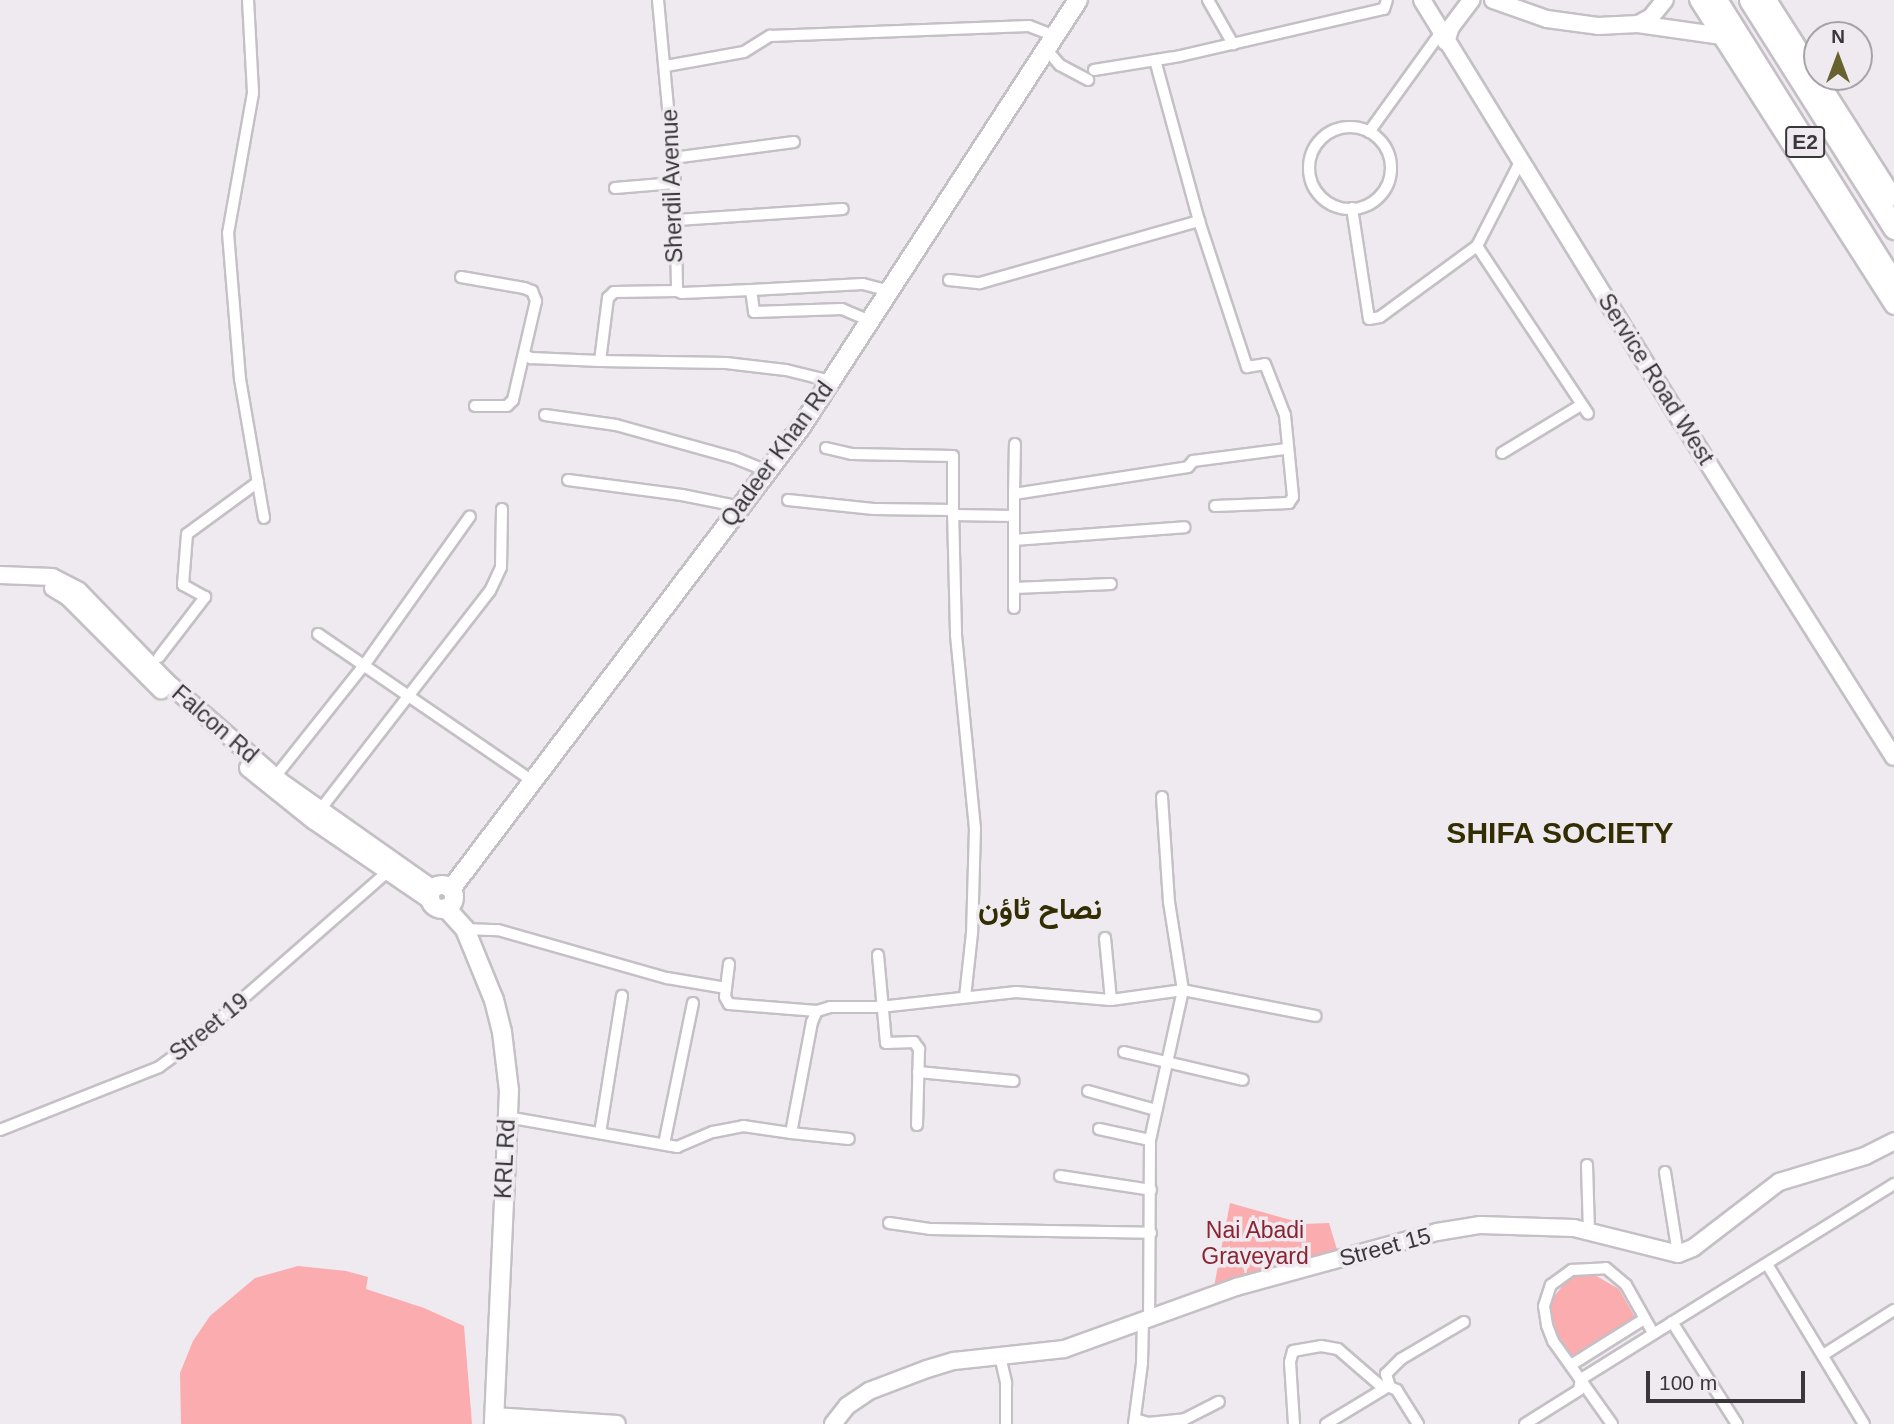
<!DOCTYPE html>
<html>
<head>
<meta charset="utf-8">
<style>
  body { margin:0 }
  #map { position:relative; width:1894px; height:1424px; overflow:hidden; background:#efe9f0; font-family:Arial,Vazirmatn,sans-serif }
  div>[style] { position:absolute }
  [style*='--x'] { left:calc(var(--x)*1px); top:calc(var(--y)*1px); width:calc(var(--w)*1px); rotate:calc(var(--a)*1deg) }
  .green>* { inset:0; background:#fbacae }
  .roads { filter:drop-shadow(2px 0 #c5bfc6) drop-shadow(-2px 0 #c5bfc6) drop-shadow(0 2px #c5bfc6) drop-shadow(0 -2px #c5bfc6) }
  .street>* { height:10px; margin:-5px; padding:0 5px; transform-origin:5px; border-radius:5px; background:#fff }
  .street>.ring { margin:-5px; padding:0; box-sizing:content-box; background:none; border:10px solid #fff; border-radius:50% }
  .secondary>* { height:16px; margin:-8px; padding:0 8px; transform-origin:8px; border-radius:8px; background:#fff }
  .primary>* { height:18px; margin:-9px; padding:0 9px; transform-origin:9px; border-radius:9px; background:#fff }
  .primary>.ring { margin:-9px; padding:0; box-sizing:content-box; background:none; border:18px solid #fff; border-radius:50% }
  .highway>* { height:21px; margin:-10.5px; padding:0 10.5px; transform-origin:10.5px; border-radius:10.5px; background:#fff }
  span { translate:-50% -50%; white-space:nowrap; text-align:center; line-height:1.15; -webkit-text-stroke:7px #efe9f0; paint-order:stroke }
  .shield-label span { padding:2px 5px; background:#efe9f0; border:2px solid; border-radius:5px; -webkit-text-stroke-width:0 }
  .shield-label { font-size:21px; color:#39373a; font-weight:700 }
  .street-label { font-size:23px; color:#39373a }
  .park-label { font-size:23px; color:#8a2433 }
  .district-label { font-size:30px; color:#322e02; font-weight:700 }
  .north { position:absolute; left:1803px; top:21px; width:70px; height:70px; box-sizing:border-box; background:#efe9f0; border:2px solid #a6a2a7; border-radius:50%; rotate:0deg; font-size:19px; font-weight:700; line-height:28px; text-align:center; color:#39373a }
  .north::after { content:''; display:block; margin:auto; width:24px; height:32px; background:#66612e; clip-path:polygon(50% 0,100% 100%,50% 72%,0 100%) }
  .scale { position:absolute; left:1646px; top:1371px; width:159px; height:32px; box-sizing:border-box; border:4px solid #39373a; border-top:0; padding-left:9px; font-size:21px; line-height:24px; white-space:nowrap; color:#39373a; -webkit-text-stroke:5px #efe9f0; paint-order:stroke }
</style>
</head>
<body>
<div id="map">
  <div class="green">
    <i style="clip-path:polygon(1230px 1203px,1305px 1224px,1329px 1223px,1338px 1253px,1214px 1287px)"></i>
    <i style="clip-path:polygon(298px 1266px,346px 1271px,368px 1277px,366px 1289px,424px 1308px,464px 1326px,472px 1424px,181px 1424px,180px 1373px,193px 1341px,210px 1316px,255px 1278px)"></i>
    <i style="clip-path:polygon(1593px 1274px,1619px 1289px,1636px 1319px,1575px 1357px,1569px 1353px,1553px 1327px,1550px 1302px,1567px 1280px,1576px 1275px)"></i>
  </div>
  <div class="roads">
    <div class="street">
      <i style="--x:248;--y:0;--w:93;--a:86.9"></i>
      <i style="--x:253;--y:93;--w:142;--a:100.1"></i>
      <i style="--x:228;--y:233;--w:146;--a:85.3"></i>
      <i style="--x:240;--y:379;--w:141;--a:80.2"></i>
      <i style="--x:658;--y:0;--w:184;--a:84.7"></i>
      <i style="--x:675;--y:183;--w:108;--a:88.9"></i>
      <i style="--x:677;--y:291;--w:5;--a:22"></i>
      <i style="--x:682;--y:293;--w:69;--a:-2.5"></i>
      <i style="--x:751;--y:290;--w:22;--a:82"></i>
      <i style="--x:754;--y:312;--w:88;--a:-2"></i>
      <i style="--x:842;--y:309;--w:23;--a:23"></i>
      <i style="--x:1208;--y:0;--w:51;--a:60.4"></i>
      <i style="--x:1046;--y:49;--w:21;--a:49"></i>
      <i style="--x:1060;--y:65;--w:32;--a:28"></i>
      <i style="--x:1155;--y:60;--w:167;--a:74.7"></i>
      <i style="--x:1199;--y:221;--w:154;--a:71.8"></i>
      <i style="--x:1247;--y:367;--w:18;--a:-9"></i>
      <i style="--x:1265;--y:364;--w:55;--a:68.6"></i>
      <i style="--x:1285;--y:415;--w:82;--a:84.4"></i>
      <i style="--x:1293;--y:497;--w:7;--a:124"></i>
      <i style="--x:1289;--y:503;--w:74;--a:177.7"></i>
      <i style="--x:666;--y:66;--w:79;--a:-10.2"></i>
      <i style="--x:744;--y:52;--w:31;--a:-32"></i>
      <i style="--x:770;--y:36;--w:259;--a:-2.2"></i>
      <i style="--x:1029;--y:26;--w:19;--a:21"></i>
      <i style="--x:1094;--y:70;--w:87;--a:-9.2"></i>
      <i style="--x:1180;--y:56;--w:209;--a:-13"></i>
      <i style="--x:1384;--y:9;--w:9;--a:-72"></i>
      <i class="ring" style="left:1309px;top:127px;width:72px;height:72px"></i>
      <i style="--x:1369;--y:132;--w:123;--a:-54.2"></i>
      <i style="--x:673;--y:158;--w:122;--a:-7.5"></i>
      <i style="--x:1521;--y:160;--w:97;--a:117.1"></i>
      <i style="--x:1477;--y:246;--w:201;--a:56.5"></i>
      <i style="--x:615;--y:188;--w:60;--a:-4.8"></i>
      <i style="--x:1352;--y:208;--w:112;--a:81.3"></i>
      <i style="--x:1369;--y:319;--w:11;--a:-10"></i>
      <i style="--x:1380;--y:317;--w:120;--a:-36.2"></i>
      <i style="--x:677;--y:220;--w:166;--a:-3.8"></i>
      <i style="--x:461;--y:277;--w:64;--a:9.9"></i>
      <i style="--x:524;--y:288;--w:9;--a:21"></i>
      <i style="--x:532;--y:291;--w:11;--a:68"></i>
      <i style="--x:536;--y:301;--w:102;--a:103.1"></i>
      <i style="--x:513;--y:400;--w:8;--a:135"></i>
      <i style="--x:507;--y:406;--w:32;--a:180"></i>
      <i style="--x:949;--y:280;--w:31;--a:6"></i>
      <i style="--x:980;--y:283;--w:228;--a:-15.8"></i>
      <i style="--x:751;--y:290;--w:112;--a:-3.1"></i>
      <i style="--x:863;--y:284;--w:20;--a:15"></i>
      <i style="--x:525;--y:355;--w:7;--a:27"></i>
      <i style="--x:531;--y:358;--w:69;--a:2.5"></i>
      <i style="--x:600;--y:361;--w:126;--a:0.9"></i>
      <i style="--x:726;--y:363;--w:60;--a:6.7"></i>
      <i style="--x:786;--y:370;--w:37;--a:14"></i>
      <i style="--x:600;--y:361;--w:64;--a:-82.8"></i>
      <i style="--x:608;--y:298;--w:8;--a:-45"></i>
      <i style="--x:614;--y:292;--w:63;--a:-0.9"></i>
      <i style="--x:545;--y:415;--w:72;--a:8"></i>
      <i style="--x:616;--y:425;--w:123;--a:15.5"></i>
      <i style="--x:735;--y:458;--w:27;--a:22"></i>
      <i style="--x:826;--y:448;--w:27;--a:13"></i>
      <i style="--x:852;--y:454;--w:101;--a:1.1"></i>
      <i style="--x:953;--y:456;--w:54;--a:90"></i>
      <i style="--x:1502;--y:453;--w:92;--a:-31.3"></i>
      <i style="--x:568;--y:480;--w:115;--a:7.5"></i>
      <i style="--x:682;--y:495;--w:50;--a:11.5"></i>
      <i style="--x:1014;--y:494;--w:50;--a:-88.9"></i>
      <i style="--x:788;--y:500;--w:86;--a:6"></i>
      <i style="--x:874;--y:509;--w:79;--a:0.7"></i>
      <i style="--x:953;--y:510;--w:125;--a:88.6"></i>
      <i style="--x:956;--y:635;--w:194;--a:84.4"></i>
      <i style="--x:975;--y:828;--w:105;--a:91.6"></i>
      <i style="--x:972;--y:933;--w:64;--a:96.2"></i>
      <i style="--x:953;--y:515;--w:61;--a:0.9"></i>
      <i style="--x:1014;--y:516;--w:22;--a:-90"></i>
      <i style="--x:1014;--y:494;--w:176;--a:-8.8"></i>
      <i style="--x:1188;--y:467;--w:8;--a:-50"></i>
      <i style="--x:1193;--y:461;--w:94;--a:-7.4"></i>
      <i style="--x:1014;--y:540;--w:171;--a:-4.3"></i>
      <i style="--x:1014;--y:588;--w:97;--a:-2.4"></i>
      <i style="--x:1014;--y:608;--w:92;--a:-90"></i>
      <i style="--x:318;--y:634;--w:251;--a:34.4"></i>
      <i style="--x:159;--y:657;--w:76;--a:-52.5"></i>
      <i style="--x:205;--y:597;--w:25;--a:-151"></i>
      <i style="--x:183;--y:585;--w:51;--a:-85.5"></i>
      <i style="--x:187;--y:534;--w:88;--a:-36.2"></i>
      <i style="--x:279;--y:772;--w:138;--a:-51.5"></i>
      <i style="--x:365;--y:664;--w:181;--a:-54.6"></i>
      <i style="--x:1162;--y:797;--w:105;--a:86.2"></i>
      <i style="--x:1169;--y:902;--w:89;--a:81"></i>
      <i style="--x:1183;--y:990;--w:135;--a:11.1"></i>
      <i style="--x:323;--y:806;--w:272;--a:-52.2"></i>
      <i style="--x:490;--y:591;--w:26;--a:-65"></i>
      <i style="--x:501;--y:567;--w:58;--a:-89"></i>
      <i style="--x:465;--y:929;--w:33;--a:2"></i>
      <i style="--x:498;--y:930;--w:176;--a:15.9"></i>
      <i style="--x:667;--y:978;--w:60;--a:9.6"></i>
      <i style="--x:1105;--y:938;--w:62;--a:84.5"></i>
      <i style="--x:878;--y:955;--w:88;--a:84.8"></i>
      <i style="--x:886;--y:1043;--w:28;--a:-2"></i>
      <i style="--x:914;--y:1042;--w:9;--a:54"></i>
      <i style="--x:919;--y:1049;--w:76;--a:91.5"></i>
      <i style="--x:729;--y:964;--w:33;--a:97"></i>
      <i style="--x:725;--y:997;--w:8;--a:60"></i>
      <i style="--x:729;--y:1004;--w:88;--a:4.5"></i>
      <i style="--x:817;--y:1011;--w:14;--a:-17"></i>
      <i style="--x:830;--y:1007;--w:50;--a:0"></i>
      <i style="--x:880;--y:1007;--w:137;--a:-6.3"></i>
      <i style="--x:1016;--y:992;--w:95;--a:4.8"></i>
      <i style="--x:1111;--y:1000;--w:73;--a:-7.9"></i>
      <i style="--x:1183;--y:990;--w:154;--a:102.4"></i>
      <i style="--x:1150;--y:1140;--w:176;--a:90.3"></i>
      <i style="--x:1124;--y:1052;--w:122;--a:13.2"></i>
      <i style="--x:918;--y:1072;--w:96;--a:5.4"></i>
      <i style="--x:1088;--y:1091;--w:71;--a:15.6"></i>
      <i style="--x:507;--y:1117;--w:173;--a:10"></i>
      <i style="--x:677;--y:1147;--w:39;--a:-23"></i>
      <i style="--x:713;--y:1132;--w:31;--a:-11"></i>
      <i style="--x:743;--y:1126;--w:49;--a:8.3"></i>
      <i style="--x:791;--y:1133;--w:113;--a:-79.3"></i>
      <i style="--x:812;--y:1022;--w:12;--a:-66"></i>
      <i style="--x:1099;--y:1129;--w:52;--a:12.2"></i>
      <i style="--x:0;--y:1130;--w:171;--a:-21.6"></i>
      <i style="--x:159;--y:1067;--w:39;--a:-36"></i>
      <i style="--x:191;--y:1044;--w:259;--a:-41.2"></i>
      <i style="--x:600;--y:1133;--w:139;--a:-80.9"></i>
      <i style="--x:791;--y:1133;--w:58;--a:5.9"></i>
      <i style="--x:664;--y:1144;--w:144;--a:-78.4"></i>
      <i style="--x:1587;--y:1165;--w:66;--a:88.3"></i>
      <i style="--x:1665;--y:1172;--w:83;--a:81"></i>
      <i style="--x:1060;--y:1176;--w:92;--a:8.7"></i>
      <i style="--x:889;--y:1223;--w:41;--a:8.3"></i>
      <i style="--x:930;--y:1229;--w:221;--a:1"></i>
      <i style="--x:1767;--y:1264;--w:187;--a:58.8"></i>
      <i style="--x:1672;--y:1322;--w:121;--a:57.5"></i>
      <i style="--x:1823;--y:1355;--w:84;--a:-32.4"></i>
      <i style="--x:1000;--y:1356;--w:28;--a:77"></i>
      <i style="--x:1006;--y:1383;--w:41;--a:90"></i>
      <i style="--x:1571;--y:1365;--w:86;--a:-32.2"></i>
      <i style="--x:1135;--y:1419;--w:14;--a:17"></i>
      <i style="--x:1148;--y:1423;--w:37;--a:-6"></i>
      <i style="--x:1185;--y:1419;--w:38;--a:-27"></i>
      <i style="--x:1134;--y:1424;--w:62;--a:-82.5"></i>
      <i style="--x:1142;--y:1363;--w:44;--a:-88.7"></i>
      <i style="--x:1294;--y:1424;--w:62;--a:-93.7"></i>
      <i style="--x:1290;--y:1362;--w:11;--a:-75"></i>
      <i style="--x:1293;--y:1351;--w:28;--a:-10"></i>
      <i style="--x:1321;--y:1346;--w:17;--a:10"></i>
      <i style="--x:1338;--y:1349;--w:60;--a:40.9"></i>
      <i style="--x:1326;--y:1424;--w:71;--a:-31.2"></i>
      <i style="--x:1418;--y:1424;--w:40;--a:-122"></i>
      <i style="--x:1397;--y:1390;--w:8;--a:-157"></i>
      <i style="--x:1390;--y:1387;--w:14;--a:-107"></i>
      <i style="--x:1386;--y:1374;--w:21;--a:-45"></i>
      <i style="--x:1401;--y:1359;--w:73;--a:-30.4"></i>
      <i style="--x:1525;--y:1424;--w:64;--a:-32.2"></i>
      <i style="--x:1579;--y:1390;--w:11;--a:-80"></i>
      <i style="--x:1581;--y:1379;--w:369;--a:-31.9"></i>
      <i style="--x:1612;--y:1424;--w:102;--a:-125.4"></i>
      <i style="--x:1553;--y:1341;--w:17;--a:-111"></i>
      <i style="--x:1547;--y:1325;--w:19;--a:-99"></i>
      <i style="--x:1544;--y:1306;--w:22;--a:-72"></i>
      <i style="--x:1551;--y:1285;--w:26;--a:-36"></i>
      <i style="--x:1572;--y:1270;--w:34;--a:-3"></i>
      <i style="--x:1606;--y:1268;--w:26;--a:40"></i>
      <i style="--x:1626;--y:1285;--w:55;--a:60.6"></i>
    </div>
    <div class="secondary">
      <i style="--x:1422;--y:0;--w:496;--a:58.4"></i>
      <i style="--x:1682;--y:422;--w:396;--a:57.7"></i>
      <i style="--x:1493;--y:0;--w:57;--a:19.4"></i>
      <i style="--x:1547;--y:19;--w:51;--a:7.8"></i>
      <i style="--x:1598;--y:26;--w:40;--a:-2.9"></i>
      <i style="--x:1638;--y:24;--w:85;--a:8.1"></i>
      <i style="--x:1698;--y:0;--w:363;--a:57.4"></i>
      <i style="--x:1768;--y:0;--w:91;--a:57.5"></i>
      <i style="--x:1638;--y:24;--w:15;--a:-28"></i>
      <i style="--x:1651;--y:17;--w:22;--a:-51"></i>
      <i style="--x:1446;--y:42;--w:16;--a:-72"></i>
      <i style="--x:1451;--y:27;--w:34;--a:-53"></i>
      <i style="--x:1817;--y:77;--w:143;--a:57.5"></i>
      <i style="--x:0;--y:575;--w:52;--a:2.2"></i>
      <i style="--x:52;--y:577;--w:30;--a:27"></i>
      <i style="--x:79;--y:591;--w:127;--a:46"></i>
      <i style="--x:167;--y:682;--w:150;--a:41.2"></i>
      <i style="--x:280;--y:781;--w:187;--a:35.2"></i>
      <i style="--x:53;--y:588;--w:17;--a:31"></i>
      <i style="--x:68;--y:597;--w:132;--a:45"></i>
      <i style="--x:248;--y:768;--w:85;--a:38.8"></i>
      <i style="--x:314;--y:821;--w:140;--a:34.3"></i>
      <i style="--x:494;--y:1416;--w:123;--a:3.7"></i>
      <i style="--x:833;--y:1424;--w:23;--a:-52"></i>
      <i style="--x:847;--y:1406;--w:27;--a:-34"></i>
      <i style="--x:869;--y:1391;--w:62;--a:-20.8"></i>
      <i style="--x:927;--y:1369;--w:28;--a:-17"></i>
      <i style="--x:954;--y:1361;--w:111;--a:-6.2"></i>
      <i style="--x:1064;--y:1349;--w:183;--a:-19.8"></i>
      <i style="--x:1236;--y:1287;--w:208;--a:-15.3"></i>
      <i style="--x:1437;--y:1232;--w:44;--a:-9.2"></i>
      <i style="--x:1480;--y:1225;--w:94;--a:1.8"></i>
      <i style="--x:1574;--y:1228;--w:107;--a:14"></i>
      <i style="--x:1678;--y:1254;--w:16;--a:-22"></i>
      <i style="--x:1693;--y:1248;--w:108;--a:-37.5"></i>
      <i style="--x:1779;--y:1182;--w:90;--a:-16.8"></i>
      <i style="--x:1865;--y:1156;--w:33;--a:-27"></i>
    </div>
    <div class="primary">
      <i class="ring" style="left:430px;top:885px;width:6px;height:6px"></i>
      <i style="--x:451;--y:889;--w:580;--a:-52.85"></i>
      <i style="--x:801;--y:427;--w:509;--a:-57.03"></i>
      <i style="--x:446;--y:908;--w:28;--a:48"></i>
      <i style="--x:465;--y:929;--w:77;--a:67.8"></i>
      <i style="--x:494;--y:1000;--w:33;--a:76"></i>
      <i style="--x:502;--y:1032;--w:59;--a:83.2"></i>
      <i style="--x:509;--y:1091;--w:333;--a:92.6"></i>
    </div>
    <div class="highway">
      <i style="--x:1716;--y:0;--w:335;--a:57.9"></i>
      <i style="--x:1750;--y:0;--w:270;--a:57.7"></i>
    </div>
  </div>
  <div class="shield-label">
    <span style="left:1805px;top:142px">E2</span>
  </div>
  <div class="street-label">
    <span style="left:672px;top:186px;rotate:-92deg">Sherdil Avenue</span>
    <span style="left:1656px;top:379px;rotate:58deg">Service Road West</span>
    <span style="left:777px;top:454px;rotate:-54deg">Qadeer Khan Rd</span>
    <span style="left:215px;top:724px;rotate:41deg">Falcon Rd</span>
    <span style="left:209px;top:1027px;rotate:-39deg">Street 19</span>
    <span style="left:505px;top:1159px;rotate:-87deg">KRL Rd</span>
    <span style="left:1385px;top:1247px;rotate:-15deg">Street 15</span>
  </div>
  <div class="park-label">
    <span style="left:1255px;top:1243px">Nai Abadi<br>Graveyard</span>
  </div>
  <div class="district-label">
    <span style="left:1560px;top:833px">SHIFA SOCIETY</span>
    <span style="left:1040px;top:909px">نصاح ٹاؤن</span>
  </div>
  <div class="north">N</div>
  <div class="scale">100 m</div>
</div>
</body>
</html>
